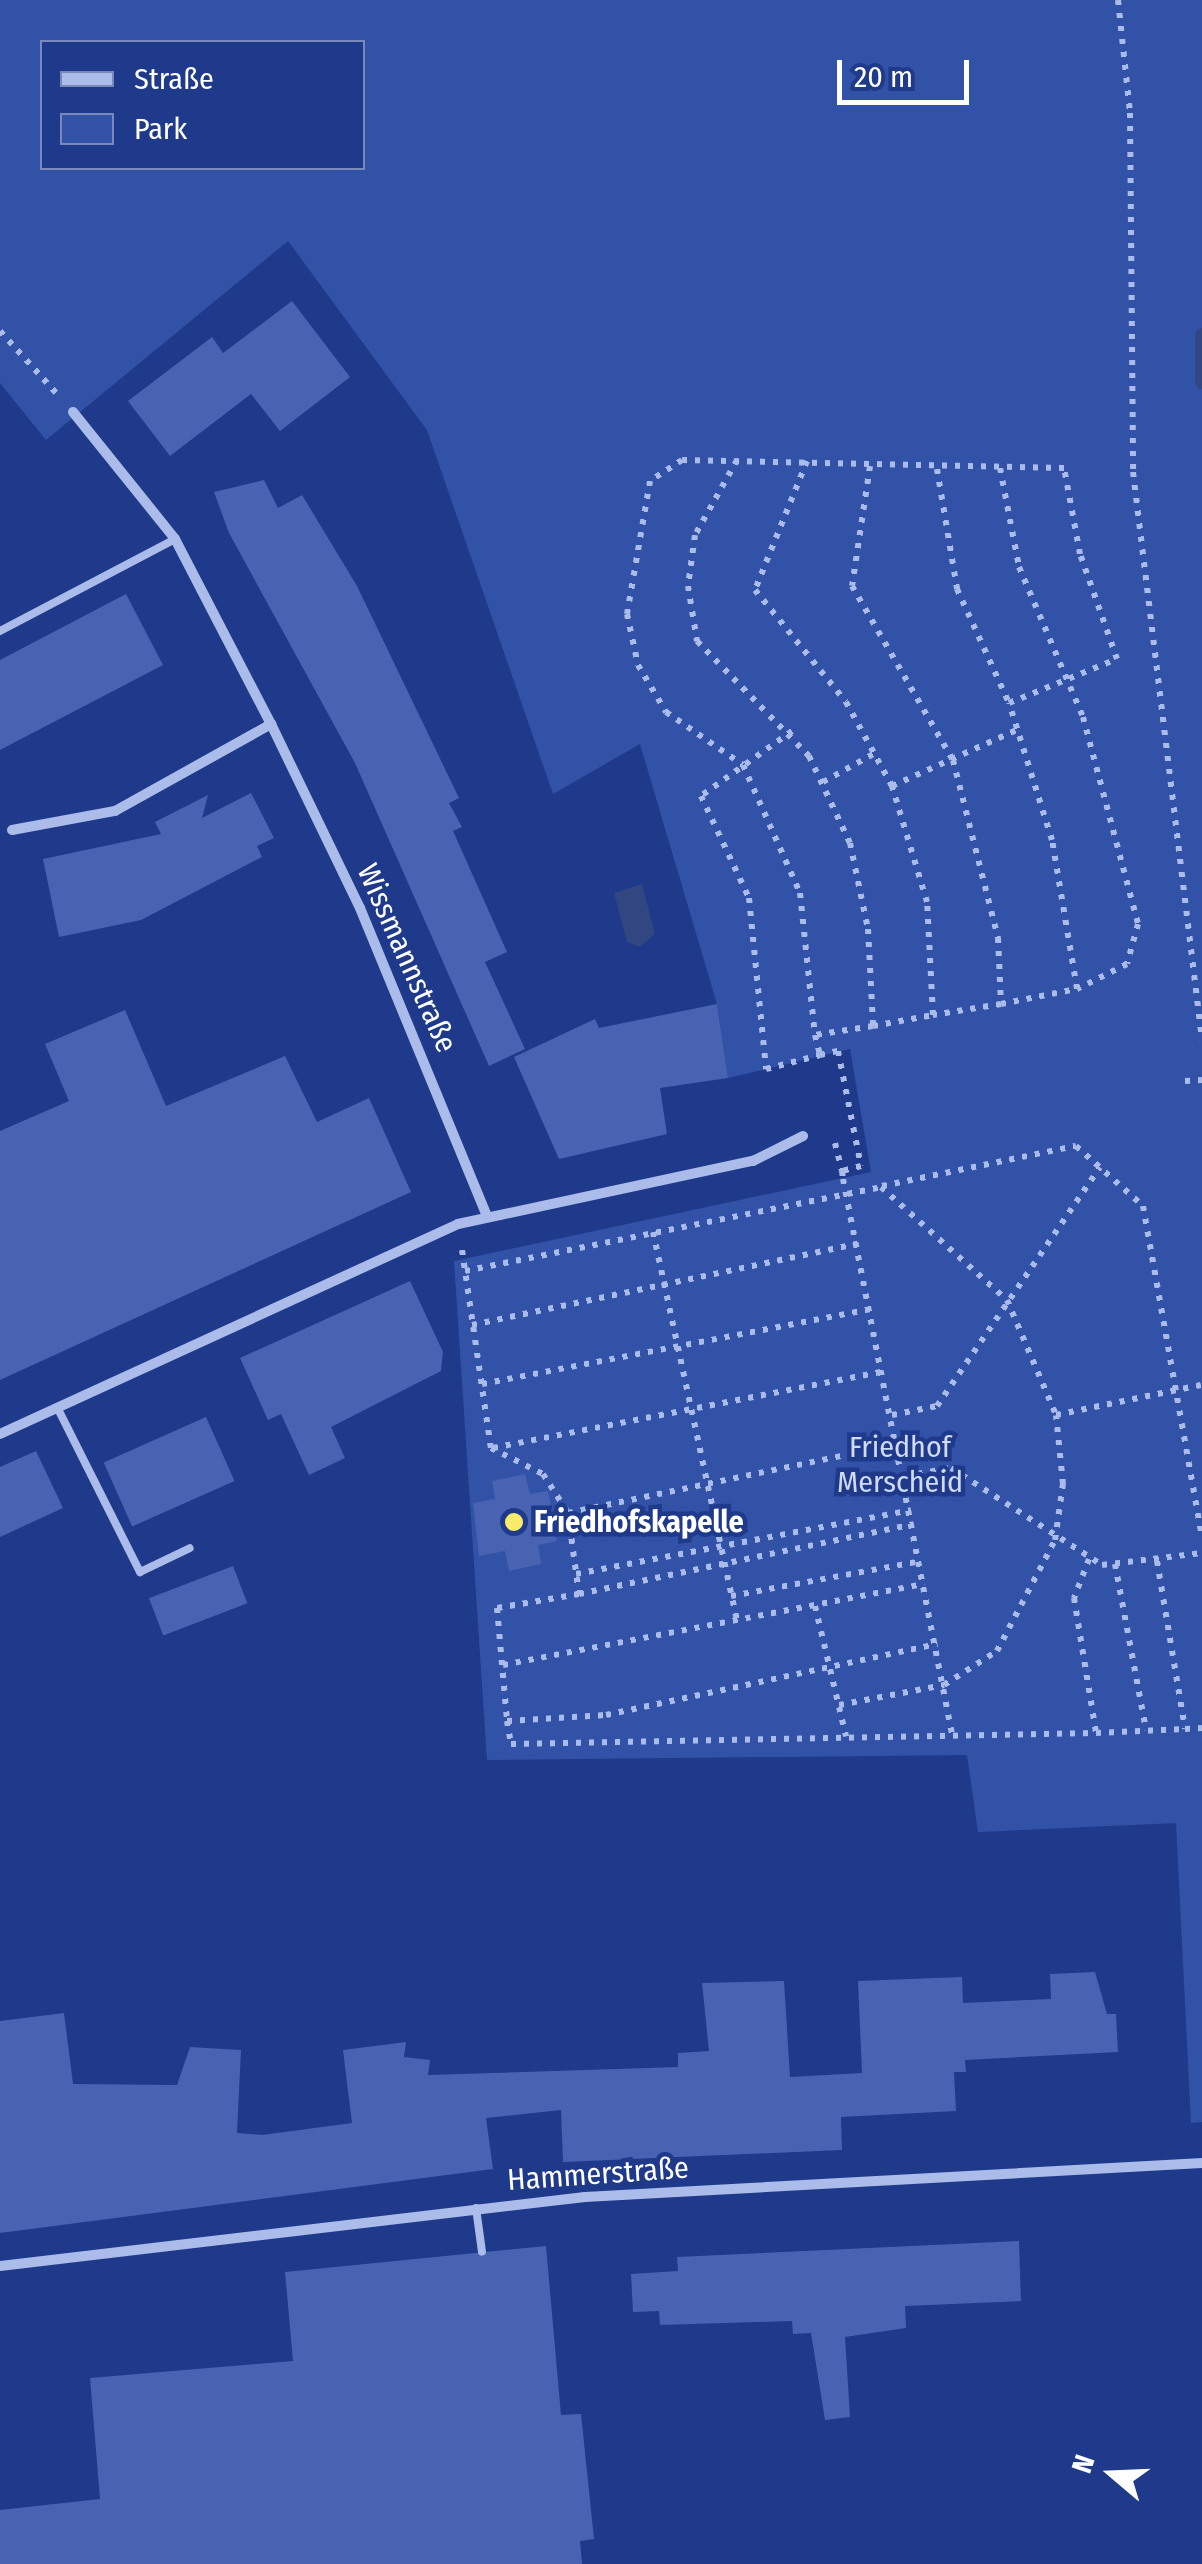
<!DOCTYPE html>
<html>
<head>
<meta charset="utf-8">
<style>
  body { margin:0 }
  #map { position:relative; width:1202px; height:2564px; overflow:hidden; background:#1f3a8a; font-family:"Fira Sans Condensed",sans-serif }
  div>[style] { position:absolute }
  [style*='--x'] { left:calc(var(--x)*1px); top:calc(var(--y)*1px); width:calc(var(--w)*1px); rotate:calc(var(--a)*1deg) }
  .green>* { inset:0; background:#3252a8 }
  .water>* { inset:0; background:#324682 }
  .stream>* { height:14px; margin:-7px; padding:0 7px; transform-origin:7px; border-radius:7px; background:#324682 }
  .building>* { inset:0; background:#4763b2; transform-origin:0 0 }
  .path>* { height:6px; margin-top:-3px; transform-origin:0; background:repeating-linear-gradient(90deg,#abbceb 0 5px,transparent 0 13px) }
  .service>* { height:8px; margin:-4px; padding:0 4px; transform-origin:4px; border-radius:4px; background:#abbceb }
  .minor>* { height:10px; margin:-5px; padding:0 5px; transform-origin:5px; border-radius:5px; background:#abbceb }
  .dots>* { width:28px; height:28px; translate:-50% -50%; box-sizing:border-box; border:5px solid #1f3a8a; border-radius:50% }
  span { translate:-50% -50%; white-space:nowrap; text-align:center; line-height:1.15; -webkit-text-stroke:9px #1f3a8a; paint-order:stroke }
  .street-label { font-size:30px; color:#fff }
  .park-label { font-size:30px; color:#d0dbf8 }
  .poi-label { font-size:30px; color:#fff; font-weight:700 }
  .left { translate:0 -50%; text-align:left }
  .legend { position:absolute; left:40px; top:40px; width:325px; height:130px; box-sizing:border-box; background:#1f3a8a; border:2px solid #7989b9; margin:0; padding:12px 18px; list-style:none; font-size:30px; color:#fff }
  .legend li { display:flex; align-items:center; gap:20px; height:50px }
  .legend b { width:50px; border:2px solid #7989b9 }
  .north { position:absolute; left:1062px; top:2424px; width:100px; height:100px; -webkit-text-stroke:8px #1f3a8a; paint-order:stroke; rotate:289deg; font-size:28px; font-weight:700; line-height:40px; text-align:center; color:#fff }
  .north::after { content:''; display:block; margin:auto; width:35px; height:45px; background:#fff; clip-path:polygon(50% 0,100% 100%,50% 72%,0 100%) }
  .scale { position:absolute; left:837px; top:60px; width:132px; height:45px; box-sizing:border-box; border:5px solid #fff; border-top:0; padding-left:12px; font-size:30px; line-height:35px; white-space:nowrap; color:#fff; -webkit-text-stroke:8px #1f3a8a; paint-order:stroke }
</style>
</head>
<body>
<div id="map">
  <div class="green">
    <i style="clip-path:polygon(evenodd,0 0,1202px 0,1202px 2122px,1191px 2123px,1176px 1823px,978px 1832px,967px 1755px,487px 1760px,454px 1261px,871px 1172px,850px 1049px,728px 1078px,717px 1004px,640px 744px,553px 794px,427px 430px,288px 241px,46px 440px,0 383px,0 0,42px 42px,362px 42px,362px 168px,42px 168px,42px 42px)"></i>
  </div>
  <div class="water">
    <i style="clip-path:polygon(642px 884px,655px 934px,640px 947px,627px 942px,614px 893px)"></i>
  </div>
  <div class="stream">
    <i style="--x:1202;--y:335;--w:47;--a:90"></i>
  </div>
  <div class="building">
    <i style="clip-path:polygon(292px 301px,350px 377px,280px 431px,251px 394px,170px 456px,128px 401px,212px 337px,223px 353px)"></i>
    <i style="clip-path:polygon(264px 480px,278px 508px,302px 495px,357px 586px,459px 798px,449px 803px,462px 827px,453px 831px,507px 952px,485px 962px,525px 1049px,489px 1066px,355px 763px,229px 533px,214px 492px)"></i>
    <i style="clip-path:polygon(126px 594px,163px 665px,0 750px,0 660px)"></i>
    <i style="clip-path:polygon(251px 793px,274px 838px,257px 846px,262px 857px,141px 920px,59px 937px,43px 859px,161px 834px,155px 822px,208px 795px,202px 818px)"></i>
    <i style="clip-path:polygon(717px 1004px,728px 1078px,660px 1088px,667px 1134px,559px 1159px,514px 1057px,595px 1019px,599px 1028px)"></i>
    <i style="clip-path:polygon(125px 1010px,166px 1106px,285px 1056px,317px 1122px,369px 1098px,411px 1192px,0 1380px,0 1131px,69px 1101px,45px 1044px)"></i>
    <i style="clip-path:polygon(410px 1281px,443px 1352px,441px 1371px,331px 1427px,345px 1458px,309px 1475px,281px 1414px,268px 1420px,240px 1358px)"></i>
    <i style="left:206px;top:1417px;width:70px;height:112px;rotate:66deg"></i>
    <i style="clip-path:polygon(36px 1451px,63px 1508px,0 1537px,0 1467px)"></i>
    <i style="clip-path:polygon(525px 1474px,530px 1494px,548px 1491px,557px 1541px,538px 1545px,541px 1564px,509px 1571px,505px 1551px,479px 1556px,473px 1503px,495px 1499px,492px 1481px)"></i>
    <i style="left:233px;top:1566px;width:40px;height:90px;rotate:69deg"></i>
    <i style="clip-path:polygon(1095px 1972px,1107px 2014px,1116px 2014px,1118px 2052px,965px 2060px,966px 2072px,954px 2072px,956px 2111px,841px 2117px,842px 2150px,563px 2162px,561px 2110px,486px 2118px,493px 2169px,0 2233px,0 2021px,64px 2013px,73px 2084px,177px 2085px,190px 2047px,241px 2050px,237px 2133px,262px 2135px,352px 2123px,343px 2050px,406px 2042px,404px 2057px,430px 2060px,428px 2075px,678px 2067px,678px 2053px,709px 2051px,702px 1983px,784px 1981px,790px 2077px,862px 2073px,858px 1981px,962px 1977px,963px 2003px,1051px 1999px,1050px 1974px)"></i>
    <i style="clip-path:polygon(1019px 2241px,1021px 2301px,905px 2306px,906px 2328px,845px 2337px,850px 2417px,825px 2420px,811px 2333px,793px 2334px,792px 2321px,660px 2325px,659px 2311px,633px 2312px,631px 2274px,678px 2271px,677px 2257px)"></i>
    <i style="clip-path:polygon(546px 2246px,561px 2415px,581px 2414px,594px 2539px,580px 2541px,582px 2564px,0 2564px,0 2510px,100px 2499px,90px 2378px,293px 2361px,285px 2272px)"></i>
  </div>
  <div class="path">
    <i style="--x:1118;--y:0;--w:114;--a:83.9"></i>
    <i style="--x:1130;--y:113;--w:359;--a:89.5"></i>
    <i style="--x:1133;--y:472;--w:572;--a:83.07"></i>
    <i style="--x:0;--y:331;--w:84;--a:47.9"></i>
    <i style="--x:737;--y:460;--w:86;--a:119.2"></i>
    <i style="--x:695;--y:535;--w:51;--a:97.8"></i>
    <i style="--x:688;--y:586;--w:56;--a:80.7"></i>
    <i style="--x:697;--y:641;--w:161;--a:45.8"></i>
    <i style="--x:809;--y:756;--w:96;--a:64.8"></i>
    <i style="--x:850;--y:843;--w:88;--a:78.2"></i>
    <i style="--x:868;--y:929;--w:97;--a:87"></i>
    <i style="--x:873;--y:1026;--w:59;--a:171.2"></i>
    <i style="--x:807;--y:461;--w:139;--a:112"></i>
    <i style="--x:755;--y:590;--w:144;--a:50.9"></i>
    <i style="--x:846;--y:702;--w:96;--a:61.3"></i>
    <i style="--x:892;--y:786;--w:139;--a:-24.2"></i>
    <i style="--x:870;--y:466;--w:121;--a:98.5"></i>
    <i style="--x:852;--y:586;--w:201;--a:59.9"></i>
    <i style="--x:953;--y:760;--w:184;--a:75.8"></i>
    <i style="--x:998;--y:938;--w:66;--a:87.4"></i>
    <i style="--x:1001;--y:1004;--w:69;--a:170.8"></i>
    <i style="--x:1000;--y:468;--w:101;--a:79.1"></i>
    <i style="--x:1019;--y:567;--w:163;--a:66.9"></i>
    <i style="--x:1083;--y:717;--w:214;--a:75.1"></i>
    <i style="--x:1138;--y:924;--w:41;--a:105.4"></i>
    <i style="--x:1127;--y:964;--w:56;--a:153.4"></i>
    <i style="--x:937;--y:469;--w:122;--a:80.5"></i>
    <i style="--x:957;--y:589;--w:125;--a:65.5"></i>
    <i style="--x:1009;--y:703;--w:117;--a:-22.2"></i>
    <i style="--x:1117;--y:659;--w:111;--a:-109.4"></i>
    <i style="--x:1080;--y:554;--w:87;--a:-100.5"></i>
    <i style="--x:1064;--y:468;--w:382;--a:-178.8"></i>
    <i style="--x:682;--y:460;--w:38;--a:147"></i>
    <i style="--x:650;--y:481;--w:135;--a:99.8"></i>
    <i style="--x:627;--y:614;--w:52;--a:77.8"></i>
    <i style="--x:638;--y:665;--w:55;--a:59.2"></i>
    <i style="--x:666;--y:712;--w:93;--a:34.5"></i>
    <i style="--x:743;--y:765;--w:140;--a:66"></i>
    <i style="--x:800;--y:893;--w:143;--a:84"></i>
    <i style="--x:815;--y:1035;--w:21;--a:76"></i>
    <i style="--x:820;--y:1055;--w:18;--a:-13"></i>
    <i style="--x:838;--y:1051;--w:117;--a:78.7"></i>
    <i style="--x:861;--y:1166;--w:20;--a:165"></i>
    <i style="--x:842;--y:1171;--w:8;--a:83"></i>
    <i style="--x:843;--y:1179;--w:566;--a:78.89"></i>
    <i style="--x:792;--y:731;--w:112;--a:144.5"></i>
    <i style="--x:701;--y:796;--w:113;--a:64.8"></i>
    <i style="--x:749;--y:898;--w:172;--a:84.3"></i>
    <i style="--x:766;--y:1069;--w:56;--a:-14.5"></i>
    <i style="--x:823;--y:782;--w:62;--a:-29.1"></i>
    <i style="--x:1001;--y:1004;--w:77;--a:-11.2"></i>
    <i style="--x:1077;--y:989;--w:151;--a:-99.5"></i>
    <i style="--x:1052;--y:840;--w:144;--a:-107.4"></i>
    <i style="--x:873;--y:1026;--w:61;--a:-10.4"></i>
    <i style="--x:933;--y:1015;--w:113;--a:-93"></i>
    <i style="--x:927;--y:902;--w:121;--a:-106.8"></i>
    <i style="--x:1185;--y:1081;--w:17;--a:-3"></i>
    <i style="--x:835;--y:1143;--w:29;--a:76"></i>
    <i style="--x:882;--y:1186;--w:198;--a:-11.7"></i>
    <i style="--x:1076;--y:1146;--w:90;--a:41.8"></i>
    <i style="--x:1143;--y:1206;--w:335;--a:79.9"></i>
    <i style="--x:653;--y:1232;--w:399;--a:77.8"></i>
    <i style="--x:462;--y:1250;--w:200;--a:81.7"></i>
    <i style="--x:491;--y:1448;--w:58;--a:26.6"></i>
    <i style="--x:543;--y:1474;--w:46;--a:57.3"></i>
    <i style="--x:568;--y:1513;--w:337;--a:-11.8"></i>
    <i style="--x:465;--y:1271;--w:424;--a:-11.4"></i>
    <i style="--x:881;--y:1187;--w:169;--a:41.9"></i>
    <i style="--x:1007;--y:1300;--w:125;--a:66.9"></i>
    <i style="--x:472;--y:1325;--w:394;--a:-11.9"></i>
    <i style="--x:482;--y:1384;--w:397;--a:-10.9"></i>
    <i style="--x:892;--y:1415;--w:46;--a:-11.3"></i>
    <i style="--x:937;--y:1406;--w:289;--a:-55.7"></i>
    <i style="--x:493;--y:1448;--w:399;--a:-11.1"></i>
    <i style="--x:905;--y:1476;--w:47;--a:-9.9"></i>
    <i style="--x:951;--y:1468;--w:179;--a:32.7"></i>
    <i style="--x:1102;--y:1565;--w:101;--a:-6.8"></i>
    <i style="--x:568;--y:1513;--w:82;--a:82.3"></i>
    <i style="--x:579;--y:1594;--w:83;--a:170.3"></i>
    <i style="--x:497;--y:1608;--w:113;--a:84.9"></i>
    <i style="--x:507;--y:1721;--w:99;--a:-3.5"></i>
    <i style="--x:606;--y:1715;--w:339;--a:-12.1"></i>
    <i style="--x:1089;--y:1559;--w:42;--a:111"></i>
    <i style="--x:1074;--y:1598;--w:137;--a:80.7"></i>
    <i style="--x:1096;--y:1733;--w:89;--a:-2.6"></i>
    <i style="--x:1157;--y:1561;--w:170;--a:80.5"></i>
    <i style="--x:1185;--y:1729;--w:17;--a:-3"></i>
    <i style="--x:1115;--y:1564;--w:169;--a:79.4"></i>
    <i style="--x:576;--y:1574;--w:341;--a:-10.8"></i>
    <i style="--x:579;--y:1594;--w:342;--a:-11.8"></i>
    <i style="--x:731;--y:1596;--w:193;--a:-10.4"></i>
    <i style="--x:815;--y:1606;--w:134;--a:76.6"></i>
    <i style="--x:503;--y:1665;--w:429;--a:-10.9"></i>
    <i style="--x:839;--y:1705;--w:107;--a:-10.8"></i>
    <i style="--x:944;--y:1685;--w:63;--a:-32.7"></i>
    <i style="--x:997;--y:1651;--w:125;--a:-62.4"></i>
    <i style="--x:1055;--y:1540;--w:57;--a:-81.9"></i>
    <i style="--x:1063;--y:1484;--w:69;--a:-95.8"></i>
    <i style="--x:1056;--y:1415;--w:148;--a:-11.7"></i>
    <i style="--x:507;--y:1721;--w:23;--a:80"></i>
    <i style="--x:511;--y:1744;--w:585;--a:-1.08"></i>
  </div>
  <div class="service">
    <i style="--x:0;--y:631;--w:198;--a:-27.7"></i>
    <i style="--x:57;--y:1407;--w:185;--a:63.3"></i>
    <i style="--x:140;--y:1572;--w:55;--a:-25.6"></i>
    <i style="--x:476;--y:2208;--w:44;--a:82.2"></i>
  </div>
  <div class="minor">
    <i style="--x:73;--y:412;--w:163;--a:51.2"></i>
    <i style="--x:175;--y:539;--w:208;--a:62.6"></i>
    <i style="--x:271;--y:724;--w:204;--a:64.2"></i>
    <i style="--x:360;--y:908;--w:333;--a:67.6"></i>
    <i style="--x:12;--y:830;--w:105;--a:-10.5"></i>
    <i style="--x:115;--y:811;--w:179;--a:-29.1"></i>
    <i style="--x:0;--y:1434;--w:504;--a:-24.63"></i>
    <i style="--x:458;--y:1224;--w:302;--a:-12.1"></i>
    <i style="--x:753;--y:1161;--w:56;--a:-26.6"></i>
    <i style="--x:0;--y:2266;--w:589;--a:-6.73"></i>
    <i style="--x:585;--y:2197;--w:618;--a:-3.15"></i>
  </div>
  <div class="dots">
    <i style="left:514px;top:1522px;background:#faeb6a"></i>
  </div>
  <div class="street-label">
    <span style="left:407px;top:958px;rotate:66deg">Wissmannstraße</span>
    <span style="left:598px;top:2174px;rotate:-4deg">Hammerstraße</span>
  </div>
  <div class="park-label">
    <span style="left:900px;top:1464px">Friedhof<br>Merscheid</span>
  </div>
  <div class="poi-label">
    <span class="left" style="left:534px;top:1522px">Friedhofskapelle</span>
  </div>
  <ul class="legend">
  <li><b style="height:12px;background:#abbceb"></b>Straße</li>
  <li><b style="height:28px;background:#3252a8"></b>Park</li>
  </ul>
  <div class="north">N</div>
  <div class="scale">20 m</div>
</div>
</body>
</html>
